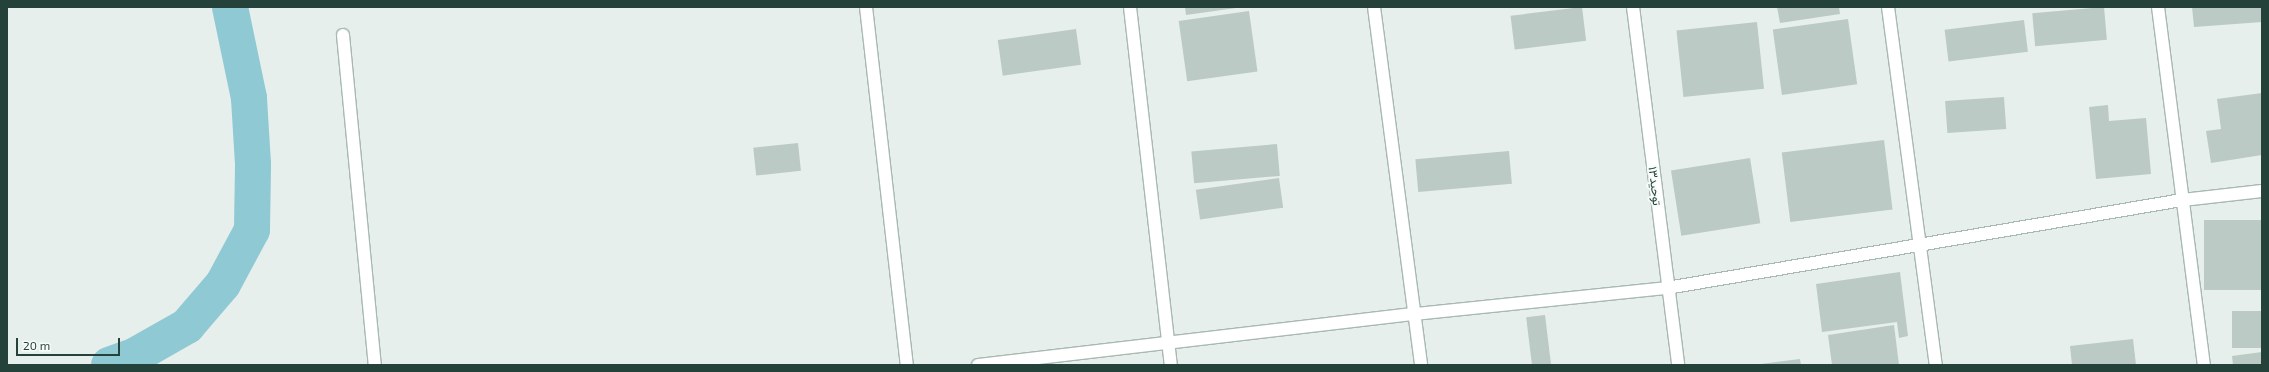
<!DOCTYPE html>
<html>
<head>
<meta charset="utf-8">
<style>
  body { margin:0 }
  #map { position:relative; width:2269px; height:372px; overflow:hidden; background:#e6efeb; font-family:"Exo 2",Vazirmatn,sans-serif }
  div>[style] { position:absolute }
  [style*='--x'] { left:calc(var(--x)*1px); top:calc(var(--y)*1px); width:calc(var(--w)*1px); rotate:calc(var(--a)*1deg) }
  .canal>* { height:36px; margin:-18px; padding:0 18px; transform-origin:18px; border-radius:18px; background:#8ec9d4 }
  .building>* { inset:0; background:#bbcac4; transform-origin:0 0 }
  .roads { filter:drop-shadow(1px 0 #a8b8b2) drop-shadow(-1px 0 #a8b8b2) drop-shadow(0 1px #a8b8b2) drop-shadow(0 -1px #a8b8b2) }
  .minor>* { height:12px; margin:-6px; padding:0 6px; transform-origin:6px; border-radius:6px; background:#fff }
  span { translate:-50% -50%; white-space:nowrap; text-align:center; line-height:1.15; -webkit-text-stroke:3.5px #f7fbf9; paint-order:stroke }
  .street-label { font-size:12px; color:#24423a }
  .frame { position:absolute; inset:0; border:8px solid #24423a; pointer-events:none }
  .scale { position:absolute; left:16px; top:338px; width:104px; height:18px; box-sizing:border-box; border:2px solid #24423a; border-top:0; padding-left:5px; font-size:12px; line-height:14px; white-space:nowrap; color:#24423a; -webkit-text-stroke:3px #f7fbf9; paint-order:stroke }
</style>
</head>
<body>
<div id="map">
  <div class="canal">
    <i style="--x:109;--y:365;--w:29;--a:-20"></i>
    <i style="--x:136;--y:355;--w:59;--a:-29.6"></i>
    <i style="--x:187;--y:326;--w:55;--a:-49.4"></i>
    <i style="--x:223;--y:284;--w:61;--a:-61.8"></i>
    <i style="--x:252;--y:230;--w:66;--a:-89.1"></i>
    <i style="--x:253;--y:164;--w:66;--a:-93.5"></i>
    <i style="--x:249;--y:98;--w:93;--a:-101.8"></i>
  </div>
  <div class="building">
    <i style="clip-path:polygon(1185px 7px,1236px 7px,1236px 8px,1186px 15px)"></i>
    <i style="left:1582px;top:7px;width:34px;height:72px;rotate:83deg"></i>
    <i style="clip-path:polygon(1777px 7px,1839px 7px,1840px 14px,1780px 23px)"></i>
    <i style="left:2104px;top:7px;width:33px;height:72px;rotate:85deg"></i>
    <i style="clip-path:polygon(2192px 7px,2262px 7px,2262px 22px,2194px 27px)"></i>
    <i style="left:1249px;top:11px;width:61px;height:71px;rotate:82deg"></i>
    <i style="left:1848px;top:19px;width:66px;height:76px;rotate:82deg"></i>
    <i style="left:2024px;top:20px;width:32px;height:80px;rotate:83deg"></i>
    <i style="left:1757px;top:22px;width:67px;height:81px;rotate:84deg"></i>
    <i style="left:1076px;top:29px;width:36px;height:79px;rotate:82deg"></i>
    <i style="clip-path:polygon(2262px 93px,2262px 155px,2211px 163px,2206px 131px,2221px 129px,2217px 99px)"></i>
    <i style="left:2004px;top:97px;width:32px;height:59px;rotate:86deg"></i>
    <i style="clip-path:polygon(2108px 105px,2109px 121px,2146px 118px,2151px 174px,2096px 179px,2089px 107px)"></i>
    <i style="left:1884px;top:140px;width:70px;height:103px;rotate:83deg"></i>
    <i style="left:798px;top:143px;width:28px;height:45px;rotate:84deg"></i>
    <i style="left:1277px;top:144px;width:32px;height:86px;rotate:85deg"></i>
    <i style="left:1509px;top:151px;width:33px;height:94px;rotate:85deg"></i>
    <i style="left:1750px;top:158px;width:66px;height:80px;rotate:81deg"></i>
    <i style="left:1279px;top:178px;width:30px;height:84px;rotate:82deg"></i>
    <i style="left:2262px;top:220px;width:70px;height:58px;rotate:90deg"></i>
    <i style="clip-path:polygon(1900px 272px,1908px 336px,1899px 338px,1897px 322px,1822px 332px,1816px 284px)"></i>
    <i style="left:2262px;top:311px;width:37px;height:30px;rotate:90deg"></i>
    <i style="left:1545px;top:315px;width:50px;height:19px;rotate:83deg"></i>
    <i style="clip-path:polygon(1894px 325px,1899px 365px,1832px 365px,1828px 335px)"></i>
    <i style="clip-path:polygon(2133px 339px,2136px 365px,2072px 365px,2070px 346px)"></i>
    <i style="clip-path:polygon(2262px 352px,2262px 365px,2233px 365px,2232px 356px)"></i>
    <i style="clip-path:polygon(1800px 359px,1801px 365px,1761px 365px,1761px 364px)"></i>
  </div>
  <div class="roads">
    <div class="minor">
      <i style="--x:866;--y:7;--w:360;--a:83.5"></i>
      <i style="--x:1130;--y:7;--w:360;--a:83.5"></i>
      <i style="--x:1374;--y:7;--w:361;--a:82.5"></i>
      <i style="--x:1633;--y:7;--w:361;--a:82.8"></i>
      <i style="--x:1888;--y:7;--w:361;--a:82.4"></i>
      <i style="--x:2158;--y:7;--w:361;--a:82.7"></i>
      <i style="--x:343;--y:35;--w:332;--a:84.5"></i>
      <i style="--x:978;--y:365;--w:440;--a:-6.7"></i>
      <i style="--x:1415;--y:314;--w:253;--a:-5.9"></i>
      <i style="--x:1667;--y:288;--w:522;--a:-9.7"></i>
      <i style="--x:2182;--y:200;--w:81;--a:-6.4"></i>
    </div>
  </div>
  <div class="street-label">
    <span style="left:1655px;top:186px;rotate:83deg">توحید۱۳</span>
  </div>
  <div class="frame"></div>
  <div class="scale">20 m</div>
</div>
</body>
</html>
